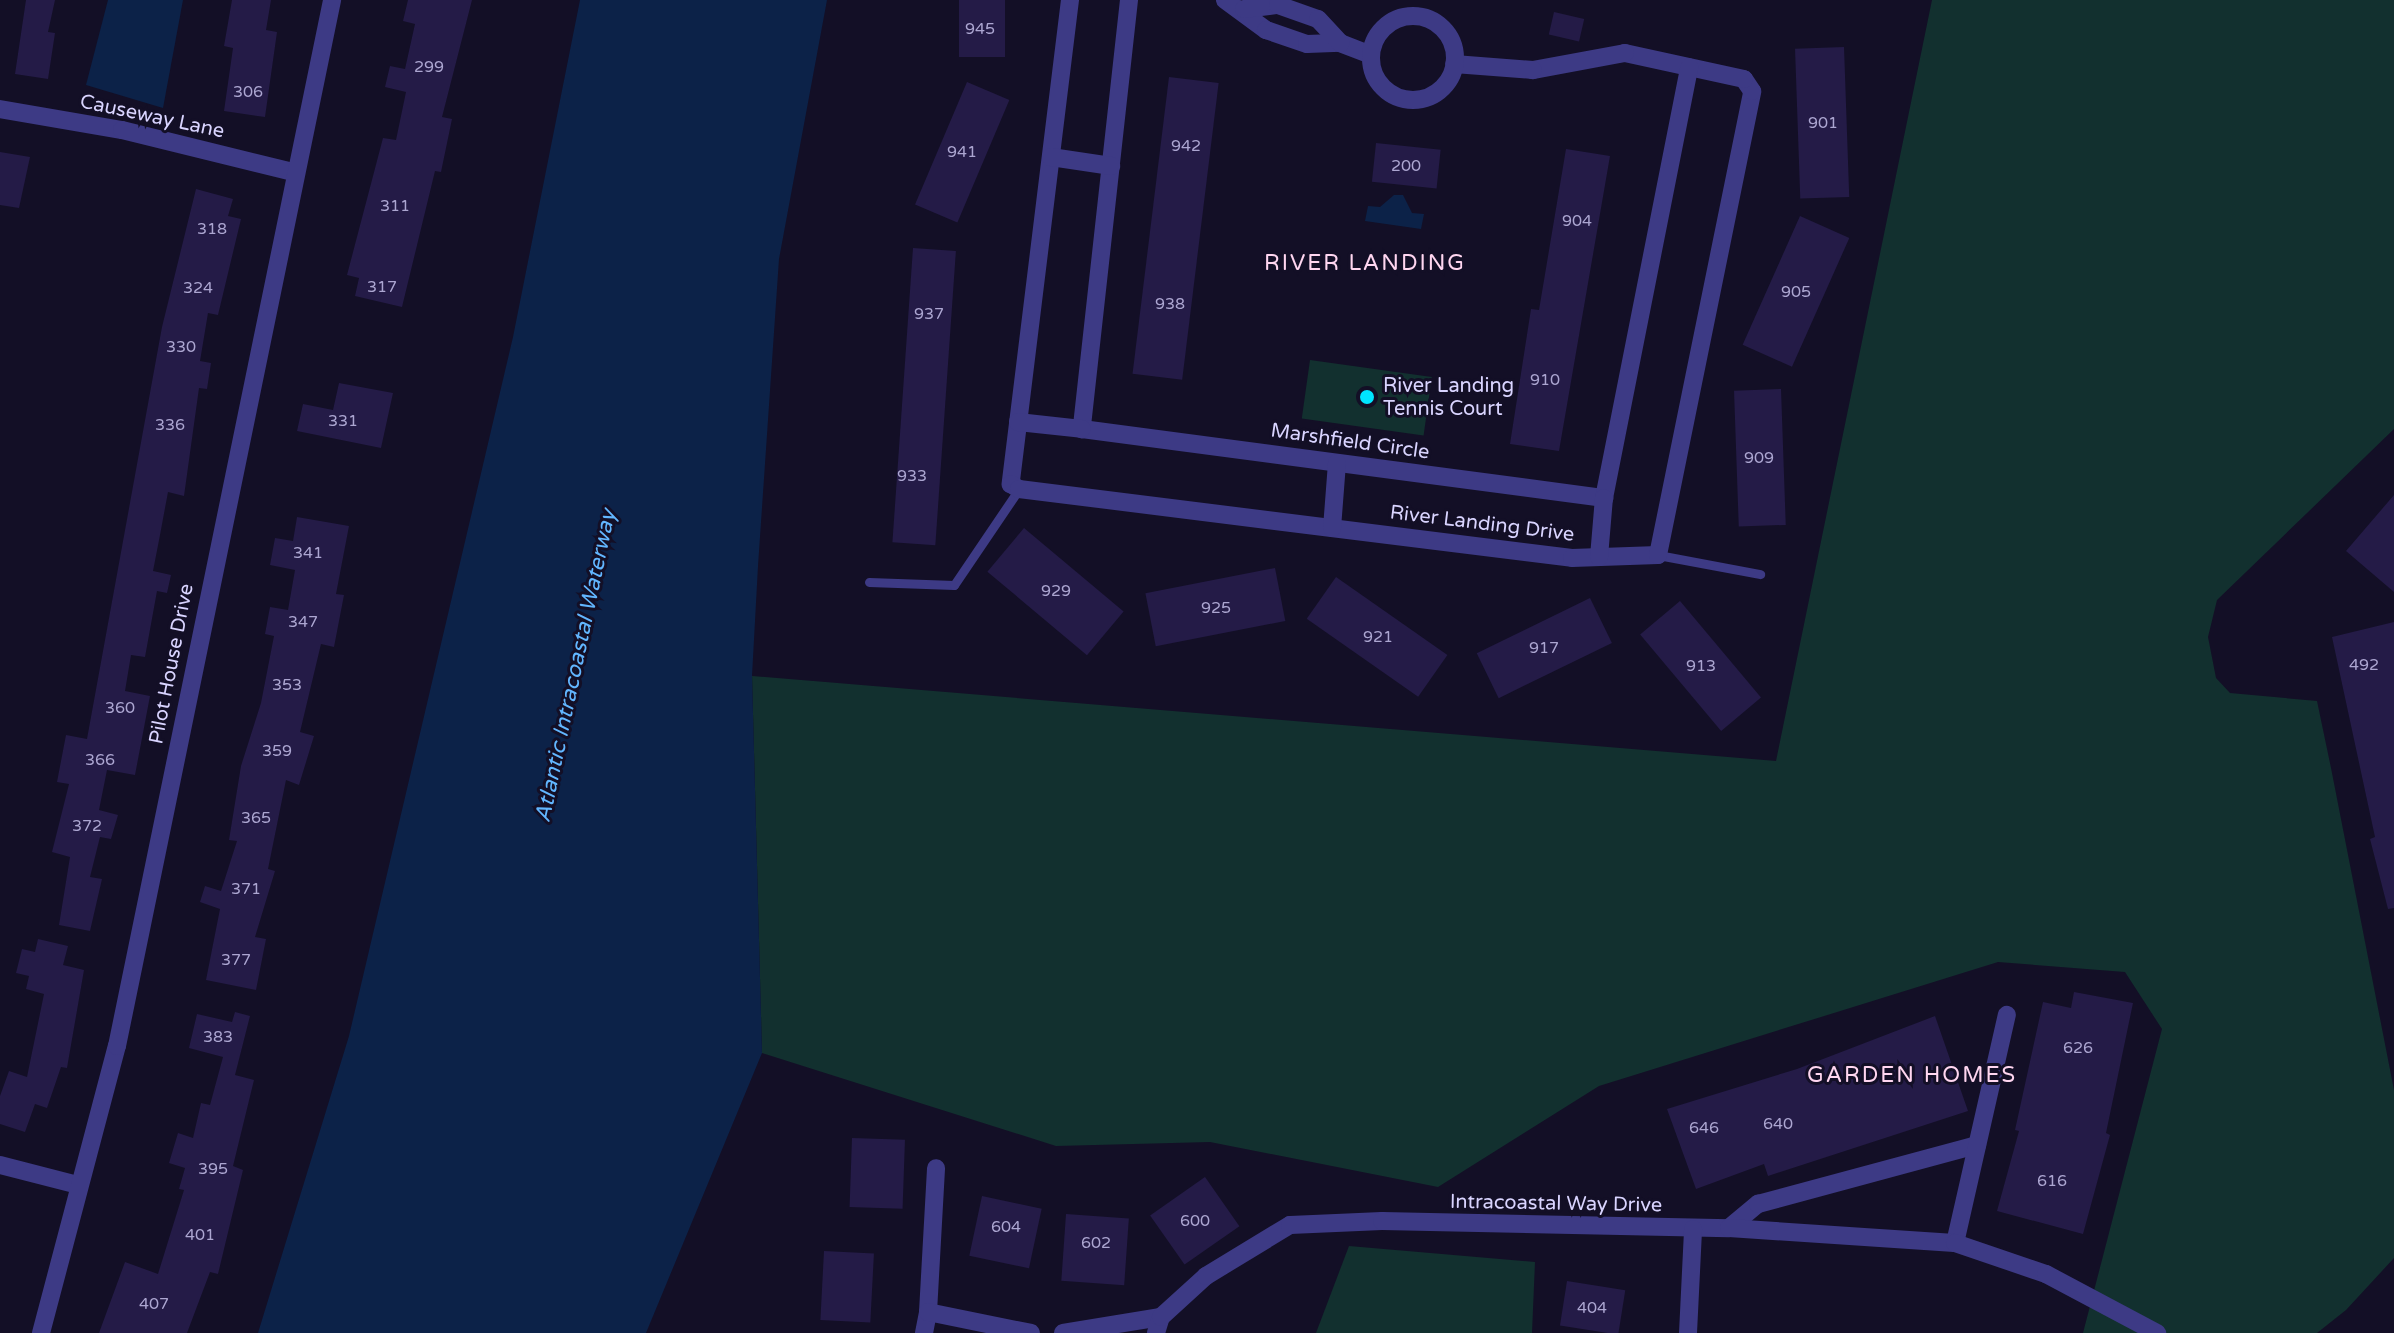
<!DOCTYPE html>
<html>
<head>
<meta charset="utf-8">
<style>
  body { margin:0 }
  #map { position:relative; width:2394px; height:1333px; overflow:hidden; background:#130f26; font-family:"Varela Round",sans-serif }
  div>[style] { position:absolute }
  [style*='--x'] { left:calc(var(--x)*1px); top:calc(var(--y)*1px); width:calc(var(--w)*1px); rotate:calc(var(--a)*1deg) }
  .green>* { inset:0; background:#12302f; transform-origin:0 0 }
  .water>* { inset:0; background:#0c2248 }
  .building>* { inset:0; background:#241b47; transform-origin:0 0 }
  .lane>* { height:9px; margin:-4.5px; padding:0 4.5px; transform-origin:4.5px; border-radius:4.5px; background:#3d3a85 }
  .street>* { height:18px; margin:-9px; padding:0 9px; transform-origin:9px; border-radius:9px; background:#3d3a85 }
  .street>.ring { margin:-9px; padding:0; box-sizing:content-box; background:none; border:18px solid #3d3a85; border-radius:50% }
  .dots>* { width:22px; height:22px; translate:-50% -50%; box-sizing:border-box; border:4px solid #130f26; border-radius:50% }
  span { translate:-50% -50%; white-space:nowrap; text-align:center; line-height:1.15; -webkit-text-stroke:6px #130f26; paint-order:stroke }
  .number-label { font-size:16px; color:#aca6d1 }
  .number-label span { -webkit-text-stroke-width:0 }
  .street-label { font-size:20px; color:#d9d4ff }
  .poi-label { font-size:20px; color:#d9d4ff }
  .left { translate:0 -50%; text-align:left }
  .neighbourhood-label { font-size:22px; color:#ffd6f0; letter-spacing:2px }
  .water-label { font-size:22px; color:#62b6ff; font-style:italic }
</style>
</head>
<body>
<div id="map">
  <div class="green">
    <i style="clip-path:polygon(1932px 0,2394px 0,2394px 429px,2217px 600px,2208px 637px,2216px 678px,2230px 693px,2317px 701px,2331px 768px,2394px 1090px,2394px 1258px,2346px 1310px,2317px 1333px,2083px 1333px,2162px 1029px,2125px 972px,1998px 962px,1599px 1086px,1438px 1187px,1210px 1142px,1056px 1146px,762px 1053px,752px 676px,1776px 761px)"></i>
    <i style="left:1310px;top:360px;width:123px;height:59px;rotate:8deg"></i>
    <i style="clip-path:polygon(1349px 1246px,1535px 1262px,1532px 1333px,1316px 1333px)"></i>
  </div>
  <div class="water">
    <i style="clip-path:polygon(108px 0,183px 0,163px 108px,86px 85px)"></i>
    <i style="clip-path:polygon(580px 0,827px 0,779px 259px,758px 566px,752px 676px,762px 1053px,646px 1333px,258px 1333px,349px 1036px,513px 337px)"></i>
    <i style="clip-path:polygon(1394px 195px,1403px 195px,1412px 213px,1424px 214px,1421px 229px,1365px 221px,1368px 206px,1380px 207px)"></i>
  </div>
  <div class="building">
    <i style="clip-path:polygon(26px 0,55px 0,48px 32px,55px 33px,48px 79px,15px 74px)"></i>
    <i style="clip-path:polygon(232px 0,271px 0,266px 30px,277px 32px,265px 117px,224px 111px,233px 48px,224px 46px)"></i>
    <i style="clip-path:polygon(408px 0,472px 0,442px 117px,452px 119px,441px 172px,435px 171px,402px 307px,355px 296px,359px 278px,347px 275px,383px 138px,396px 140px,406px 92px,385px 87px,390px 66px,405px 69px,415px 24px,403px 21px)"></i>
    <i style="left:959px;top:0;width:46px;height:57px"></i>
    <i style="left:1554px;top:12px;width:31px;height:23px;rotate:13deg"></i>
    <i style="left:1844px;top:47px;width:150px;height:49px;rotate:88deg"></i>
    <i style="left:1169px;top:77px;width:50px;height:299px;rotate:7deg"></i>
    <i style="left:967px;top:82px;width:46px;height:133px;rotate:23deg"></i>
    <i style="left:1376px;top:143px;width:65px;height:39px;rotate:6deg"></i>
    <i style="clip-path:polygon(1566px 149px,1610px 156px,1559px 451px,1510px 444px,1531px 309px,1539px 310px)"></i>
    <i style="clip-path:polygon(0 152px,30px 157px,19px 208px,0 205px)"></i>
    <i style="clip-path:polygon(196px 189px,233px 199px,228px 216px,241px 219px,218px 315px,208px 313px,200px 361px,211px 363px,207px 389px,199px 388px,184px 496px,168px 492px,160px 535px,153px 571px,171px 575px,167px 593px,157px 591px,145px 657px,131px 655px,125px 691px,150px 696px,135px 775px,107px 770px,99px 810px,118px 815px,111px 839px,100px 837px,90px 877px,102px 879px,90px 931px,59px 925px,70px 857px,52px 852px,69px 784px,57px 782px,66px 735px,87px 739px,162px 327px)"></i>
    <i style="left:1800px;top:216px;width:54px;height:141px;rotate:24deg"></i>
    <i style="left:913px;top:248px;width:43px;height:295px;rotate:4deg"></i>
    <i style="clip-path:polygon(339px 383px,393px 393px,381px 448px,297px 431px,303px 404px,333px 410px)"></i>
    <i style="left:1781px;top:389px;width:136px;height:47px;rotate:88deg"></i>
    <i style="clip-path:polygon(2394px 495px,2394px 592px,2346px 551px)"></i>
    <i style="clip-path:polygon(297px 517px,349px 526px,336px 594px,344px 595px,334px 647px,321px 644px,300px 732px,314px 736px,299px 785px,286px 780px,268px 869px,275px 871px,255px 937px,266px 939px,256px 990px,206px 980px,220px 909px,200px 902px,205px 886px,221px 891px,237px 841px,229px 840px,241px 766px,261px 703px,274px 636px,265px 634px,270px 607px,288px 610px,295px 570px,270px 565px,275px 538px,293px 541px)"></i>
    <i style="left:1024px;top:528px;width:130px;height:57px;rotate:40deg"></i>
    <i style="left:1275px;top:568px;width:54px;height:132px;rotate:79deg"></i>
    <i style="left:1336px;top:577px;width:136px;height:51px;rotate:35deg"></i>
    <i style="left:1590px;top:598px;width:50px;height:126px;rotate:64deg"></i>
    <i style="left:1680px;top:601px;width:126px;height:52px;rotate:50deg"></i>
    <i style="clip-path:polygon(2394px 622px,2394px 908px,2388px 909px,2370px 839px,2375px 837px,2332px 637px)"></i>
    <i style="clip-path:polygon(38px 939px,68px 946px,63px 965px,84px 970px,67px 1068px,61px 1067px,47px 1108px,35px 1104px,25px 1132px,0 1124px,0 1096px,9px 1071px,27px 1077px,44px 994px,26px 989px,29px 976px,16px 973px,22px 949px,35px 952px)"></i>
    <i style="clip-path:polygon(2074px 992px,2133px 1003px,2106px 1133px,2110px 1135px,2083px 1234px,1997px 1211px,2019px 1131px,2015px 1130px,2043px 1002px,2071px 1008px)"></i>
    <i style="clip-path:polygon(235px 1012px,250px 1016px,235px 1075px,254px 1080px,233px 1166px,243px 1170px,218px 1274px,210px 1272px,187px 1333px,99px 1333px,125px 1262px,158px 1274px,184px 1190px,179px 1189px,185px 1168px,169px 1163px,178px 1133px,193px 1138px,201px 1103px,210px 1105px,223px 1057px,189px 1048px,197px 1014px,232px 1022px)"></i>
    <i style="clip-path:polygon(1935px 1016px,1968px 1111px,1768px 1176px,1764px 1164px,1696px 1189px,1667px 1109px,1797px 1069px)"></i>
    <i style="left:852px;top:1138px;width:53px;height:69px;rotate:2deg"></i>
    <i style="left:1205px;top:1177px;width:60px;height:67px;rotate:55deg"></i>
    <i style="left:982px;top:1196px;width:61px;height:61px;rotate:12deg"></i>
    <i style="left:1066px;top:1214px;width:63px;height:67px;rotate:4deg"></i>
    <i style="left:824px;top:1251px;width:50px;height:69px;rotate:3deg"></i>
    <i style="left:1567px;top:1281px;width:59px;height:45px;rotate:9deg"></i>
  </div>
  <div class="lane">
    <i style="--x:1658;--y:555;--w:104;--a:10.6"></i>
    <i style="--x:869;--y:582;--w:85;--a:2"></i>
    <i style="--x:954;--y:585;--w:116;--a:-55.9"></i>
  </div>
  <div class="street">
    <i style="--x:1070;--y:0;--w:488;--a:97"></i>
    <i style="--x:1011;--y:484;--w:9;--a:32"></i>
    <i style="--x:1019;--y:489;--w:557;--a:7.11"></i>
    <i style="--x:1572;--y:558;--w:86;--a:-2"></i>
    <i style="--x:1658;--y:555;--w:473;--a:-78.5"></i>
    <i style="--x:1752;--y:91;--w:14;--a:-124"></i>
    <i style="--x:1744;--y:79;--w:122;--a:-167.7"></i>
    <i style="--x:1625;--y:53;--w:94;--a:169.5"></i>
    <i style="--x:1533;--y:70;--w:79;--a:-175.7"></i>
    <i style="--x:1129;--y:0;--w:432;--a:96.3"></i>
    <i style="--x:1082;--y:429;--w:527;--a:7.53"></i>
    <i style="--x:1604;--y:498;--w:439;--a:-78.8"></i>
    <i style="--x:1225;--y:0;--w:51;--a:36.2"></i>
    <i style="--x:1266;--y:30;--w:43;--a:18.9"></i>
    <i style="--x:1307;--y:44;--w:33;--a:-2"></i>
    <i style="--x:1340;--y:43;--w:33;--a:21"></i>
    <i style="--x:1244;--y:9;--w:34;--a:-7"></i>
    <i style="--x:1278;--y:5;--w:42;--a:19.3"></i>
    <i style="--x:1318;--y:19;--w:33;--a:47"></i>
    <i class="ring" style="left:1371px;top:16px;width:66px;height:66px"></i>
    <i style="--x:0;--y:109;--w:124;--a:9.8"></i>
    <i style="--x:122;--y:130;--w:176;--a:13.8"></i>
    <i style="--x:1051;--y:157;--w:61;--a:8.5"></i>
    <i style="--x:1018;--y:422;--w:64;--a:6.2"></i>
    <i style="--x:1332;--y:528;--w:65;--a:-85.6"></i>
    <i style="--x:1599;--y:557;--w:59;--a:-85.2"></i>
    <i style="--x:0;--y:1165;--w:81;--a:14.4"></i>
    <i style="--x:1729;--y:1228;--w:38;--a:-40"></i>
    <i style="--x:1758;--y:1204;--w:227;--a:-15.1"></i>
    <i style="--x:1955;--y:1243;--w:234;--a:-77.2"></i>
    <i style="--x:928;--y:1312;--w:144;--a:-86.8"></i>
    <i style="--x:41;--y:1333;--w:297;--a:-75.2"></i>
    <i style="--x:117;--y:1046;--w:1068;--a:-78.38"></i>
    <i style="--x:924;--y:1333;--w:21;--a:-79"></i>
    <i style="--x:928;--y:1312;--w:105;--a:11.5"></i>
    <i style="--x:1063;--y:1333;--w:99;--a:-9.3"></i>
    <i style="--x:1156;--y:1333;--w:17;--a:-73"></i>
    <i style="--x:1161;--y:1317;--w:61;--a:-42.3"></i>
    <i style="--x:1206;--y:1276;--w:98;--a:-31.3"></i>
    <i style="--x:1290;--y:1225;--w:92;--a:-2.5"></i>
    <i style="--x:1382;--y:1221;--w:347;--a:1.2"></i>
    <i style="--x:1729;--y:1228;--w:226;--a:3.8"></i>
    <i style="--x:1955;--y:1243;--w:96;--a:18.8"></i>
    <i style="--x:2046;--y:1274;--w:126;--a:28"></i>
    <i style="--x:1688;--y:1333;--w:104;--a:-87.2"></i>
  </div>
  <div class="dots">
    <i style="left:1367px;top:397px;background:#00e5ff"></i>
  </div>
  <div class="number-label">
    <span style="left:980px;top:29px">945</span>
    <span style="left:429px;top:67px">299</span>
    <span style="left:248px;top:92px">306</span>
    <span style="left:1823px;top:123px">901</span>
    <span style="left:1186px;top:146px">942</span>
    <span style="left:962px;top:152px">941</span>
    <span style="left:1406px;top:166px">200</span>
    <span style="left:395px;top:206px">311</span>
    <span style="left:1577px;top:221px">904</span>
    <span style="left:212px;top:229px">318</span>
    <span style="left:382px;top:287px">317</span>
    <span style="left:198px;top:288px">324</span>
    <span style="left:1796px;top:292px">905</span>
    <span style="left:1170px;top:304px">938</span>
    <span style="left:929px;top:314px">937</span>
    <span style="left:181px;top:347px">330</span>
    <span style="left:1545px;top:380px">910</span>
    <span style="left:343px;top:421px">331</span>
    <span style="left:170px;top:425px">336</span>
    <span style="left:1759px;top:458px">909</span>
    <span style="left:912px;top:476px">933</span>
    <span style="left:308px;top:553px">341</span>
    <span style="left:1056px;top:591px">929</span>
    <span style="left:1216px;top:608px">925</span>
    <span style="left:303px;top:622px">347</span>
    <span style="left:1378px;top:637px">921</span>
    <span style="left:1544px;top:648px">917</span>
    <span style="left:2364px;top:665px">492</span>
    <span style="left:1701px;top:666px">913</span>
    <span style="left:287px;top:685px">353</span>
    <span style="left:120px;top:708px">360</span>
    <span style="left:277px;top:751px">359</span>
    <span style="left:100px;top:760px">366</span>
    <span style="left:256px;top:818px">365</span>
    <span style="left:87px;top:826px">372</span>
    <span style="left:246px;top:889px">371</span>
    <span style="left:236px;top:960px">377</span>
    <span style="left:218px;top:1037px">383</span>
    <span style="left:2078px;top:1048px">626</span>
    <span style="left:1778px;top:1124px">640</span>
    <span style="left:1704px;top:1128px">646</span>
    <span style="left:213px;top:1169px">395</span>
    <span style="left:2052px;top:1181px">616</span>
    <span style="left:1195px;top:1221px">600</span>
    <span style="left:1006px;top:1227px">604</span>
    <span style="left:200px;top:1235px">401</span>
    <span style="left:1096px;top:1243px">602</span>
    <span style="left:154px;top:1304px">407</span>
    <span style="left:1592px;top:1308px">404</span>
  </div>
  <div class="street-label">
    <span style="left:152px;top:117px;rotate:12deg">Causeway Lane</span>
    <span style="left:1350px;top:442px;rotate:8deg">Marshfield Circle</span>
    <span style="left:1482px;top:524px;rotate:7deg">River Landing Drive</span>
    <span style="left:172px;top:664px;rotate:-79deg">Pilot House Drive</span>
    <span style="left:1556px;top:1204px;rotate:1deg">Intracoastal Way Drive</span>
  </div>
  <div class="poi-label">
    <span class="left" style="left:1383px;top:398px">River Landing<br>Tennis Court</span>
  </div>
  <div class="neighbourhood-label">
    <span style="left:1365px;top:264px">RIVER LANDING</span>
    <span style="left:1912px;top:1076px">GARDEN HOMES</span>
  </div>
  <div class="water-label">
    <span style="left:576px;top:666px;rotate:-78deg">Atlantic Intracoastal Waterway</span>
  </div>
</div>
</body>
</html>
